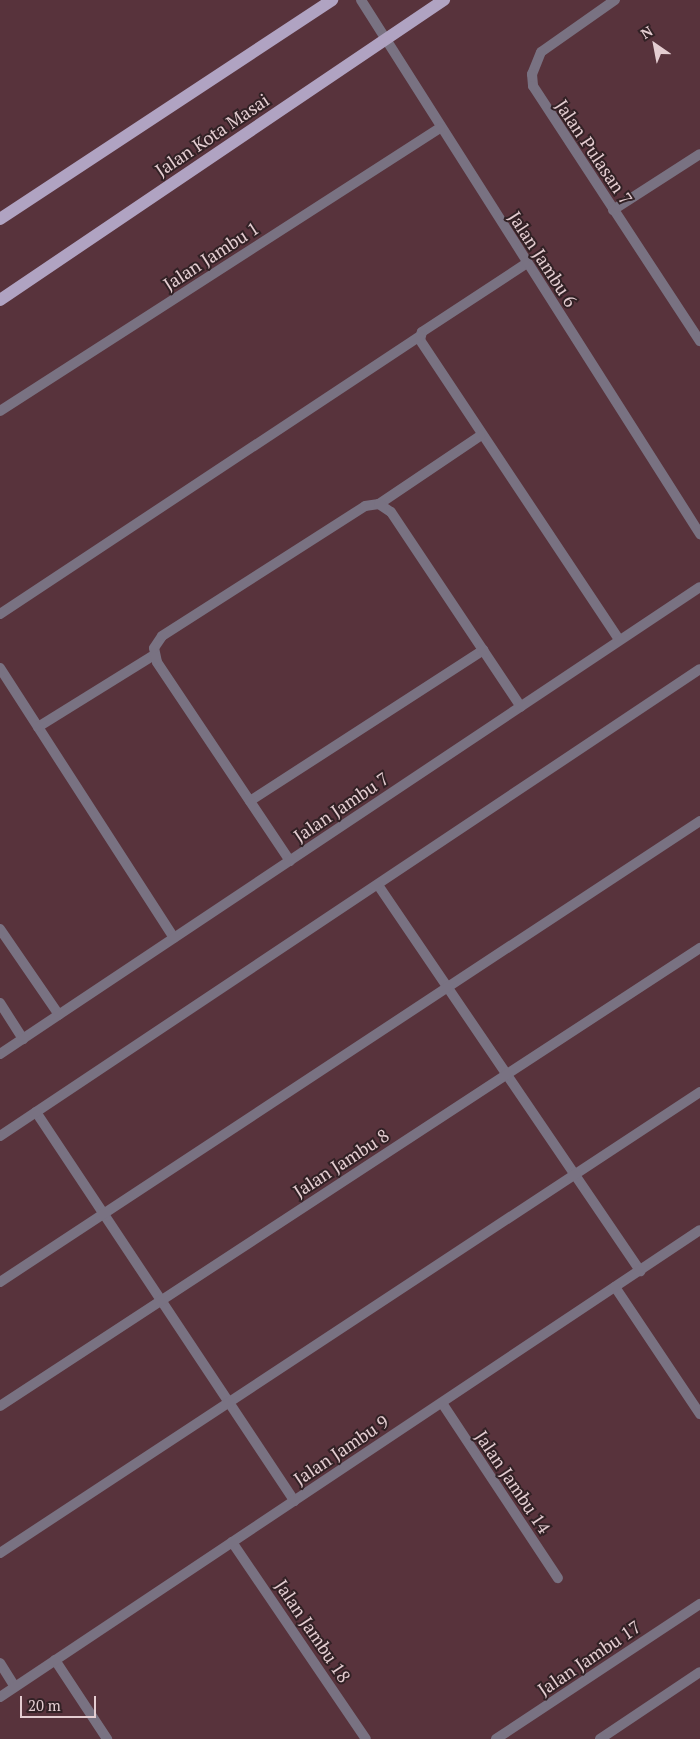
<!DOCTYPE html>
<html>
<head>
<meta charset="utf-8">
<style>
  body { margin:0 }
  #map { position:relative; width:700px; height:1739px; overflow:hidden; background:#58333c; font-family:"PT Serif",serif }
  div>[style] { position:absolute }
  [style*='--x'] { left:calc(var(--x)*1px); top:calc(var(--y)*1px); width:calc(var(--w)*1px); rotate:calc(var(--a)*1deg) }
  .lane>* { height:10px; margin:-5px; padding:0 5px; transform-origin:5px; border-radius:5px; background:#797282 }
  .street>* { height:10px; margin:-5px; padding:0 5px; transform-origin:5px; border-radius:5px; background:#797282 }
  .primary>* { height:12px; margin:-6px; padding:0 6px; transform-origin:6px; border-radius:6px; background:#b0a3c2 }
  span { translate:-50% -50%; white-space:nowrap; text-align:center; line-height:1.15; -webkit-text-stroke:4px #322125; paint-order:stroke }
  .street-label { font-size:18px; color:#e4cdd1 }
  .north { position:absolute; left:630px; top:20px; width:50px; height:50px; -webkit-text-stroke:4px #322125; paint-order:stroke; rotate:327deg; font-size:14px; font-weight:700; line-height:20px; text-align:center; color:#e4cdd1 }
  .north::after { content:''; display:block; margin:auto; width:18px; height:22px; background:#e4cdd1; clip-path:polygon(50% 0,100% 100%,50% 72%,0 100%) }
  .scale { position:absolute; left:20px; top:1696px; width:76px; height:22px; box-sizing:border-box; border:2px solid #e4cdd1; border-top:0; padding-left:6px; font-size:15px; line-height:18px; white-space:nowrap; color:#e4cdd1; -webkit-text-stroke:4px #322125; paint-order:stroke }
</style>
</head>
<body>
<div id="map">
  <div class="lane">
    <i style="--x:527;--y:263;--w:126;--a:146.7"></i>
    <i style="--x:422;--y:332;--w:8;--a:104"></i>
    <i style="--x:420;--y:340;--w:359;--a:56.4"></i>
    <i style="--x:379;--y:504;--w:122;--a:-34"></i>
    <i style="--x:0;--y:614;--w:504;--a:-33.5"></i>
    <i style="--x:0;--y:668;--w:321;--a:57.2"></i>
    <i style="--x:38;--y:727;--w:137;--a:-31.8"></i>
    <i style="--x:378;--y:885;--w:467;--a:55.8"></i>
    <i style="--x:36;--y:1112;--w:467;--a:56.4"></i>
    <i style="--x:0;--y:1282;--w:838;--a:-33.37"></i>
    <i style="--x:0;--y:1553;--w:838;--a:-33.37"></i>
    <i style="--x:0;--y:1663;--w:28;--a:58"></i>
  </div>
  <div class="street">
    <i style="--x:361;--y:0;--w:633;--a:57.59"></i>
    <i style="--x:615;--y:0;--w:90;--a:144.9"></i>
    <i style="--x:541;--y:52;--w:24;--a:112"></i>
    <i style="--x:532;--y:74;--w:12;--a:85"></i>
    <i style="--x:533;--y:86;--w:305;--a:56.8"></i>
    <i style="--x:613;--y:210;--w:103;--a:-32.8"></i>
    <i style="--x:0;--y:411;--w:523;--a:-32.75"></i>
    <i style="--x:250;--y:801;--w:278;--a:-32.9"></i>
    <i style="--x:290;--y:861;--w:239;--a:-123.8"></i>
    <i style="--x:157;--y:662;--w:14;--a:-102"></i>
    <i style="--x:154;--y:648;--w:14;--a:-56"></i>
    <i style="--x:162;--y:636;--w:241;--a:-32.6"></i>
    <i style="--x:365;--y:506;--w:14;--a:-8"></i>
    <i style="--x:379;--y:504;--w:14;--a:34"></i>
    <i style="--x:391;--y:512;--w:234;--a:56.3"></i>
    <i style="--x:0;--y:929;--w:104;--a:55.5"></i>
    <i style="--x:0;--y:1003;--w:43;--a:57.4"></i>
    <i style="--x:0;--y:1054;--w:841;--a:-33.71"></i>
    <i style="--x:0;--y:1136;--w:841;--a:-33.71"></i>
    <i style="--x:615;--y:1287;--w:153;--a:56.2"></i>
    <i style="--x:442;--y:1403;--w:210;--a:56.5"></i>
    <i style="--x:0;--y:1406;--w:837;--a:-33.2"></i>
    <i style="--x:232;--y:1542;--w:238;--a:55.8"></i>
    <i style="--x:55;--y:1660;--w:95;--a:56.6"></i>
    <i style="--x:0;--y:1697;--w:841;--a:-33.71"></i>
    <i style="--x:496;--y:1739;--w:245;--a:-33.5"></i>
    <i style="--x:600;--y:1739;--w:120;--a:-33.8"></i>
  </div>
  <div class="primary">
    <i style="--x:0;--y:219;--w:398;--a:-33.4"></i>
    <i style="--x:0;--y:300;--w:536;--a:-34.05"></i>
  </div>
  <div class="street-label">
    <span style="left:212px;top:135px;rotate:-34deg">Jalan Kota Masai</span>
    <span style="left:594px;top:152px;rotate:56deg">Jalan Pulasan 7</span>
    <span style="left:211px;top:256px;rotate:-33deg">Jalan Jambu 1</span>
    <span style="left:543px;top:259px;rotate:57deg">Jalan Jambu 6</span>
    <span style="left:341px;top:807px;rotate:-34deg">Jalan Jambu 7</span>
    <span style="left:341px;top:1163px;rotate:-33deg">Jalan Jambu 8</span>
    <span style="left:341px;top:1450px;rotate:-34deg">Jalan Jambu 9</span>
    <span style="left:513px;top:1482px;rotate:56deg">Jalan Jambu 14</span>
    <span style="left:313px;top:1631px;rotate:56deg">Jalan Jambu 18</span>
    <span style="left:589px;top:1658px;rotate:-34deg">Jalan Jambu 17</span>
  </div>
  <div class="north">N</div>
  <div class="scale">20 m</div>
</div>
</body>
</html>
